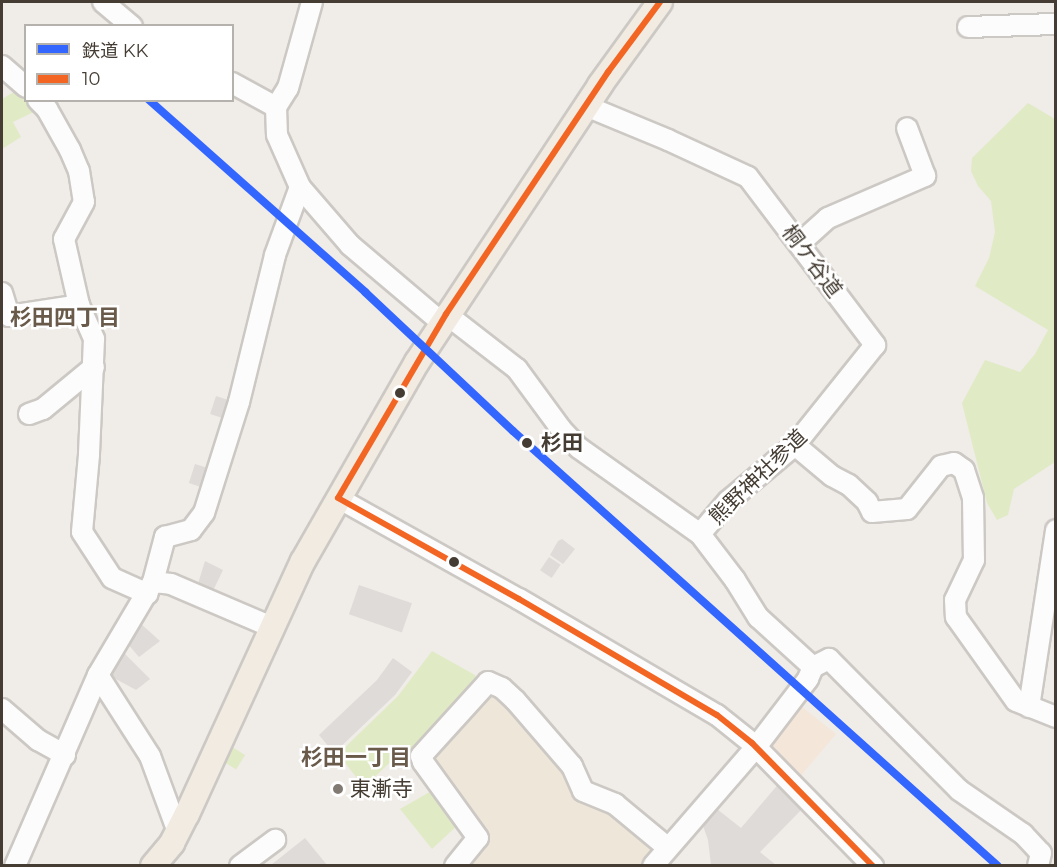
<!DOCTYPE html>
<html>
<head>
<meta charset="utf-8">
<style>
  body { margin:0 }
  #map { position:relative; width:1057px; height:867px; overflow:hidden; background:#f0ece8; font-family:Montserrat,"Noto Sans JP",sans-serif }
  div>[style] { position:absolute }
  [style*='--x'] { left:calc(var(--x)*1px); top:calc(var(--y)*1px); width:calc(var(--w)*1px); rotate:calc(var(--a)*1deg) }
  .commercial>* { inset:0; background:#f4e6d9 }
  .education>* { inset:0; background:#eee6d9 }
  .green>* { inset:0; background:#e0ebc6; transform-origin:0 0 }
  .parking>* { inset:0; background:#dfdbd8; transform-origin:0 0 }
  .roads { filter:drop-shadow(2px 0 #ccc8c4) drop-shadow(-2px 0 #ccc8c4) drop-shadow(0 2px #ccc8c4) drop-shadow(0 -2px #ccc8c4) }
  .minor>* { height:20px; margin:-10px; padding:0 10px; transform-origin:10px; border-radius:10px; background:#fdfcfc }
  .major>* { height:24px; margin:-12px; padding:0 12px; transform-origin:12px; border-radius:12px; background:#f1ebe2 }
  .bus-1>* { height:6px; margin:-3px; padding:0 3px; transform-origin:3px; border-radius:3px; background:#f26522 }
  .rail-1>* { height:8px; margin:-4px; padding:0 4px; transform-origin:4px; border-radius:4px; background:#36f }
  .dots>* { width:16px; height:16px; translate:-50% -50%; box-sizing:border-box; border:3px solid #fff; border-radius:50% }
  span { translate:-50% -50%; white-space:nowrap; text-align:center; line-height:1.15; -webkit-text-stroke:5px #fff; paint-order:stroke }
  .street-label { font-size:21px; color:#453d33 }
  .stop-label { font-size:21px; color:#453d33; font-weight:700 }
  .left { translate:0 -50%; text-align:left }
  .poi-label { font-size:21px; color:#453d33 }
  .neighbourhood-label { font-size:22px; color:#695a4a; font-weight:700 }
  .frame { position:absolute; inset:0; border:3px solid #453d33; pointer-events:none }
  .legend { position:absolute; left:24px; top:24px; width:210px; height:78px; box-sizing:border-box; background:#fff; border:2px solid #b5b1ad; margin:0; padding:8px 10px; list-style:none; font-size:18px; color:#453d33 }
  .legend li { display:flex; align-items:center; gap:12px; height:30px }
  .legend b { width:30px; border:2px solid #b5b1ad }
</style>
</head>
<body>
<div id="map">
  <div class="commercial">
    <i style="clip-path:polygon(797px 703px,836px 734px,798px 779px,765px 744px)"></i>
  </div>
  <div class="education">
    <i style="clip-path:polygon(488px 690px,507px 704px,564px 772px,566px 781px,579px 801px,599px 807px,615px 817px,658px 852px,646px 865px,462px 865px,487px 835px,426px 759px)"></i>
  </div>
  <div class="green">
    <i style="clip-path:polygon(17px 90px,38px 110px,13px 122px,21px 137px,2px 149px,2px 99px)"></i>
    <i style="clip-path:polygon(1028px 103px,1055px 119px,1055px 462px,1014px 489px,1008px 515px,997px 520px,987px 503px,962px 403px,985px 360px,1020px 372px,1035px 354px,1048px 330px,975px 286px,989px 258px,995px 232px,991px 201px,978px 186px,971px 171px,972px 158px)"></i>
    <i style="clip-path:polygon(432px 651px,475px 675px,478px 682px,412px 753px,401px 752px,364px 787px,338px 754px,398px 696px)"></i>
    <i style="left:229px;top:745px;width:19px;height:17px;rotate:32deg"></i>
    <i style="clip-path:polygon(433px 790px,459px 824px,432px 849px,400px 809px)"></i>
  </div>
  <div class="parking">
    <i style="left:216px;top:396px;width:16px;height:19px;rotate:18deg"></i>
    <i style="left:195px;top:464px;width:19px;height:20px;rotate:18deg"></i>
    <i style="clip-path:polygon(562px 539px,575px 549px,563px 564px,550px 555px,558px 541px)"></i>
    <i style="left:549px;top:557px;width:14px;height:16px;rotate:34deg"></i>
    <i style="clip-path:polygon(205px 561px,223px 570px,210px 597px,196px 590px)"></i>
    <i style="left:359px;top:585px;width:56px;height:31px;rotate:19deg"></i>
    <i style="clip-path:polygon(140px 623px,160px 641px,139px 657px,126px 642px)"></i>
    <i style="clip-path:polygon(121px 650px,150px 679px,136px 690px,114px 678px,110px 681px,105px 674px)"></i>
    <i style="clip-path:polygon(393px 658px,412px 672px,395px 695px,334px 753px,319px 735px,377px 680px)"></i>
    <i style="clip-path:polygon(781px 781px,806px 805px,760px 852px,776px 865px,711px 865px,708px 840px,701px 820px,712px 805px,741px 828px)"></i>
    <i style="clip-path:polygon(305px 838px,327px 865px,271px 865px)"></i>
  </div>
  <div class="roads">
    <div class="minor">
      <i style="--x:103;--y:2;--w:38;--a:40"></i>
      <i style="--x:968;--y:27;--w:88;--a:-2"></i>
      <i style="--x:2;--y:66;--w:32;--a:41"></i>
      <i style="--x:232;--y:83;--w:50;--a:28.6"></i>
      <i style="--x:276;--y:107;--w:28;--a:88"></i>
      <i style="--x:277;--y:135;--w:57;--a:66.1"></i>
      <i style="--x:300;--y:187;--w:77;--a:49.2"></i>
      <i style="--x:350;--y:245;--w:119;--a:40.2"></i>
      <i style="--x:38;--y:100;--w:13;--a:45"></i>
      <i style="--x:47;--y:109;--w:47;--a:60.7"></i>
      <i style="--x:70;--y:150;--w:23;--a:67"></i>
      <i style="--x:79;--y:171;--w:31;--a:81"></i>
      <i style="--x:84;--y:202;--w:42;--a:118.4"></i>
      <i style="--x:64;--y:239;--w:68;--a:77.2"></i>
      <i style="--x:79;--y:305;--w:37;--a:66"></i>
      <i style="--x:94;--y:339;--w:116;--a:92.5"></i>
      <i style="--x:89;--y:455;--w:77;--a:95.2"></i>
      <i style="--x:82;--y:532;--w:55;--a:56.9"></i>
      <i style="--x:112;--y:578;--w:39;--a:24"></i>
      <i style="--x:586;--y:106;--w:89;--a:22.5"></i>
      <i style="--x:668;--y:140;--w:88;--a:24.8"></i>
      <i style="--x:748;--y:177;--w:211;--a:52.9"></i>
      <i style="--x:875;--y:345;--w:128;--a:128.7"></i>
      <i style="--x:795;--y:445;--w:87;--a:140.1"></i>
      <i style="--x:728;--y:501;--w:43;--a:130.3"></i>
      <i style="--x:276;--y:107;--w:22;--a:-58"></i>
      <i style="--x:288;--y:88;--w:89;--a:-74.4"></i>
      <i style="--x:799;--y:244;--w:39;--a:-42"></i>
      <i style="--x:828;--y:218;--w:106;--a:-23.4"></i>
      <i style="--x:925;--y:176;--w:51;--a:-110.6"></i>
      <i style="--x:2;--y:293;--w:24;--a:73"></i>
      <i style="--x:9;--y:316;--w:71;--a:-8.9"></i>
      <i style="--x:446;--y:314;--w:90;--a:37.8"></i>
      <i style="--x:517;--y:369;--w:74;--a:53.7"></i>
      <i style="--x:561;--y:429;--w:26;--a:47"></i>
      <i style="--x:579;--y:448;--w:148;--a:35.4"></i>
      <i style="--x:700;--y:534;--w:58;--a:52.7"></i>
      <i style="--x:735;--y:580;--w:44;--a:58.1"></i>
      <i style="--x:758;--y:617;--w:74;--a:42.3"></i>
      <i style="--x:813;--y:667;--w:13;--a:113"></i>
      <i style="--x:808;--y:679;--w:86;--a:127.4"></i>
      <i style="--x:756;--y:747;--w:157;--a:130.9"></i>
      <i style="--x:29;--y:414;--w:15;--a:-20"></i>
      <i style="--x:43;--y:409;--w:66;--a:-39.5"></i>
      <i style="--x:795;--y:445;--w:48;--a:40"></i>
      <i style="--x:832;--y:476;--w:19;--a:28"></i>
      <i style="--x:849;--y:485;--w:25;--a:43"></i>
      <i style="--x:867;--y:502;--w:11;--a:63"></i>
      <i style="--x:872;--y:512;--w:35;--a:-5"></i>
      <i style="--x:907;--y:509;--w:55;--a:-51.7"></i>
      <i style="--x:941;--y:466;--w:13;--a:-13"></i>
      <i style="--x:954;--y:463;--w:12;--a:35"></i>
      <i style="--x:964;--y:470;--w:29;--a:72"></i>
      <i style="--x:973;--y:498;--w:62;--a:89.1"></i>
      <i style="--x:974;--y:560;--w:44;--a:115.4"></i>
      <i style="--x:955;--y:600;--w:17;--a:87"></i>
      <i style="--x:956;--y:617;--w:103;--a:54.5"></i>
      <i style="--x:1016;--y:701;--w:43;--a:21.8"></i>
      <i style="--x:338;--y:498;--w:207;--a:29.2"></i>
      <i style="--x:519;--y:599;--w:229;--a:30.4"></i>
      <i style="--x:717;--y:715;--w:45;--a:38.7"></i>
      <i style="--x:752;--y:743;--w:173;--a:45.5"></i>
      <i style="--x:153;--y:582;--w:18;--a:6"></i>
      <i style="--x:171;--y:584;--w:112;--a:23.1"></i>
      <i style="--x:813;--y:667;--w:18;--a:-27"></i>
      <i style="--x:829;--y:659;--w:185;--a:45.2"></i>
      <i style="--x:959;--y:790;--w:78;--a:34.5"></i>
      <i style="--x:1023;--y:834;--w:26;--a:47"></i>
      <i style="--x:1041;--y:853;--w:13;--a:103"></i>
      <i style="--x:98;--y:675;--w:96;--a:57.3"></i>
      <i style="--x:150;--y:756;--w:81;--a:69.8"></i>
      <i style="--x:1029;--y:707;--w:179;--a:-81.3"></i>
      <i style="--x:2;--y:709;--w:48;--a:40.7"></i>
      <i style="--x:38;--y:740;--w:31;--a:29"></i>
      <i style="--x:15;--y:866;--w:208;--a:-66.5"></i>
      <i style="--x:98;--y:675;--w:108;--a:-59.4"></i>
      <i style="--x:153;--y:582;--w:47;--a:-75.1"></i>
      <i style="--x:165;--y:537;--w:27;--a:-15"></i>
      <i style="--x:191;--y:530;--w:21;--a:-53"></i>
      <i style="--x:204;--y:513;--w:116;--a:-72.5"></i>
      <i style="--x:239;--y:402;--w:151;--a:-76.2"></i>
      <i style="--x:275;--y:255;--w:72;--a:-69.8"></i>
      <i style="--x:240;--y:866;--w:44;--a:-36.6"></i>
      <i style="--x:455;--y:866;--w:36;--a:-51"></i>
      <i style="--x:478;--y:838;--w:94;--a:-125.9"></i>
      <i style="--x:423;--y:762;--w:6;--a:-108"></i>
      <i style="--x:421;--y:756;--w:100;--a:-47.8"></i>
      <i style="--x:488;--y:682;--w:15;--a:23"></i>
      <i style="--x:502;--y:688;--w:18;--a:43"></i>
      <i style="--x:515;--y:700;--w:87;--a:49.2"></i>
      <i style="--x:572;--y:766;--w:27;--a:66"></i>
      <i style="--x:583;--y:791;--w:35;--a:22"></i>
      <i style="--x:615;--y:804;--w:67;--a:39.6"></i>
    </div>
    <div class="major">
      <i style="--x:153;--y:866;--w:30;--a:-50"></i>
      <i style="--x:172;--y:843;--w:33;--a:-63"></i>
      <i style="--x:187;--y:814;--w:278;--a:-65.4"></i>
      <i style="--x:303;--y:561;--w:229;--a:-60.2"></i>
      <i style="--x:417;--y:362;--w:332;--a:-56.5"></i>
      <i style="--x:600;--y:85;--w:102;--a:-54.1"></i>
    </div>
  </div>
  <div class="bus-1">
    <i style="--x:660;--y:2;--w:87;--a:126.6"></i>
    <i style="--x:608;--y:72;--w:291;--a:123.8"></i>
    <i style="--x:446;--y:314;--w:213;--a:120.4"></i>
    <i style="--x:338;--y:498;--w:207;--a:29.2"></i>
    <i style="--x:519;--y:599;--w:229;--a:30.4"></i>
    <i style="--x:717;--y:715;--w:45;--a:38.7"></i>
    <i style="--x:752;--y:743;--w:173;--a:45.5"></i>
  </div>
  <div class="rail-1">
    <i style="--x:149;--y:100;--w:289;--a:41.6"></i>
    <i style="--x:365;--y:292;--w:203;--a:43.2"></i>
    <i style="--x:513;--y:431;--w:651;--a:41.89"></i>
  </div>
  <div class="dots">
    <i style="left:400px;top:393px;background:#453d33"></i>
    <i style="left:527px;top:443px;background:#453d33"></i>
    <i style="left:454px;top:562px;background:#453d33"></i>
    <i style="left:338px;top:789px;background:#817a72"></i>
  </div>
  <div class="street-label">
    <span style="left:812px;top:261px;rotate:53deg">桐ケ谷道</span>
    <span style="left:758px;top:477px;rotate:-44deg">熊野神社参道</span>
  </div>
  <div class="stop-label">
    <span class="left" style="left:541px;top:443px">杉田</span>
  </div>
  <div class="poi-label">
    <span class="left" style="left:350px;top:789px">東漸寺</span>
  </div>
  <div class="neighbourhood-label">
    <span style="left:65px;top:318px">杉田四丁目</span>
    <span style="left:356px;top:758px">杉田一丁目</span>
  </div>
  <div class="frame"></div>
  <ul class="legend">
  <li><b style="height:8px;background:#36f"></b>鉄道 KK</li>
  <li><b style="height:8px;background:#f26522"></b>10</li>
  </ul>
</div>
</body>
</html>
